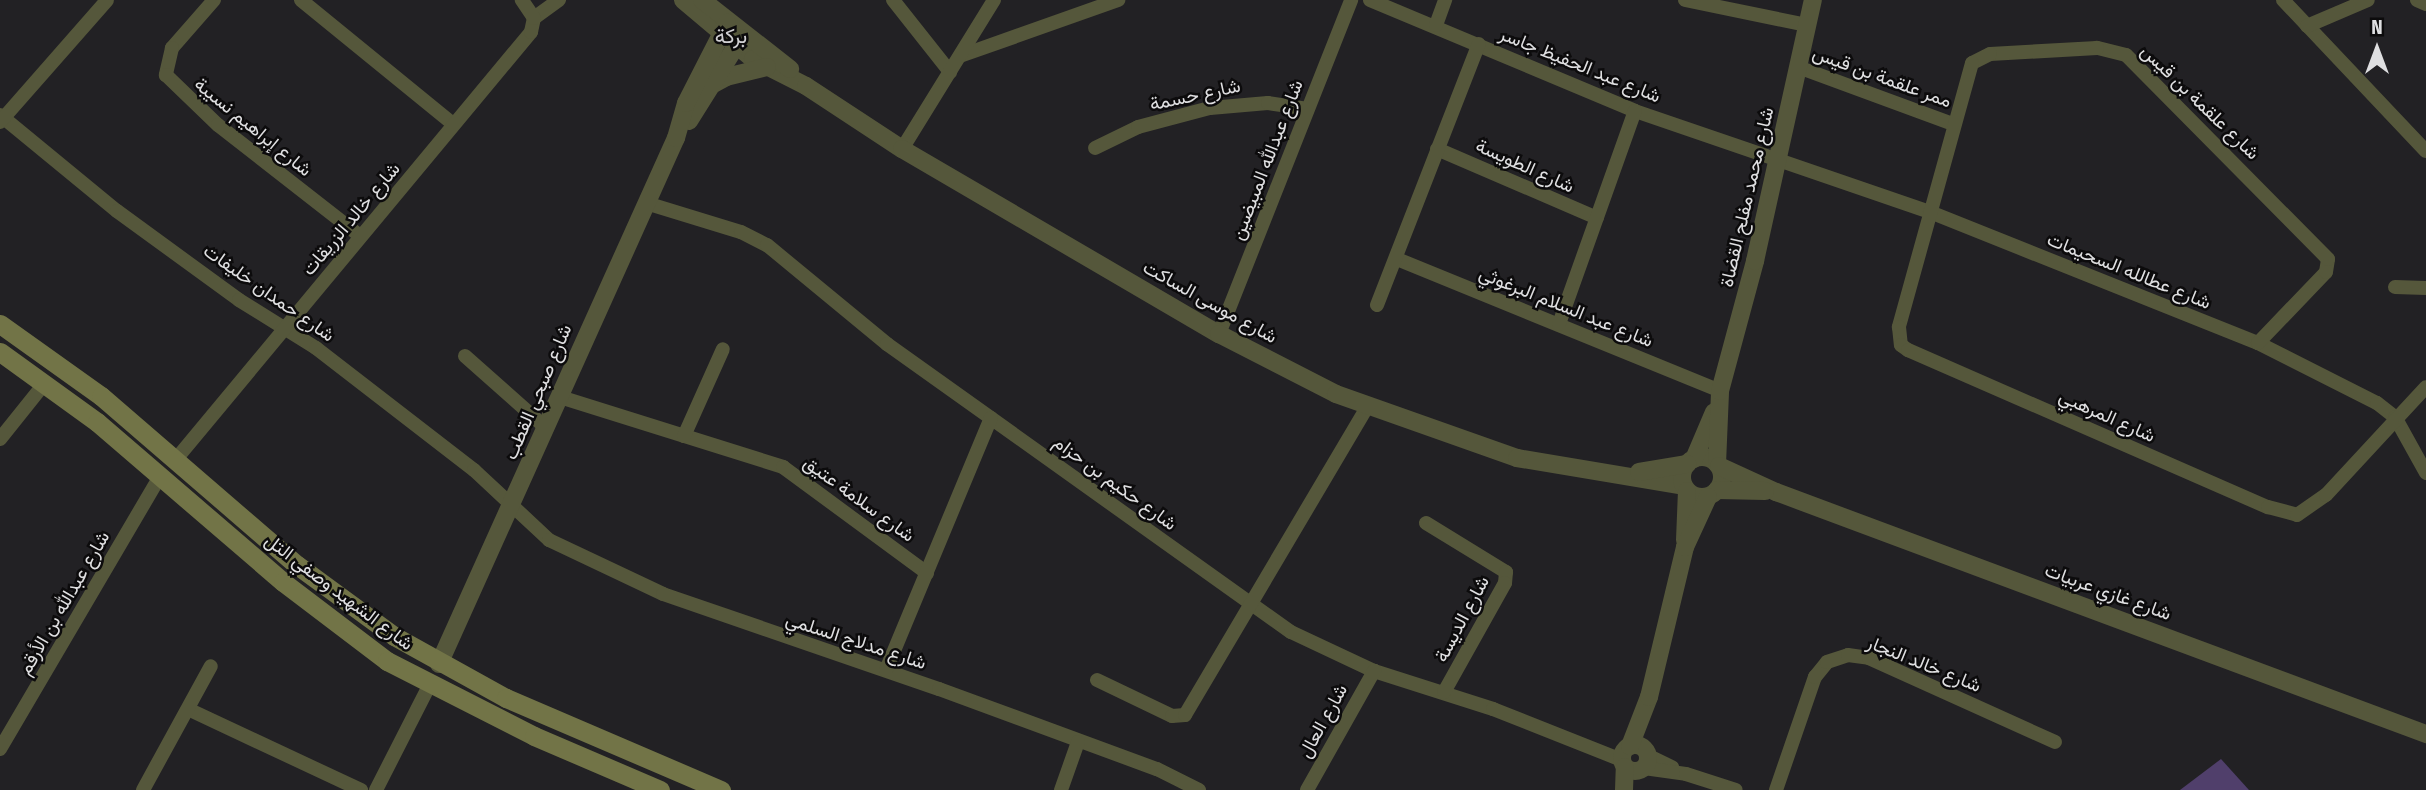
<!DOCTYPE html>
<html>
<head>
<meta charset="utf-8">
<style>
  body { margin:0 }
  #map { position:relative; width:2426px; height:790px; overflow:hidden; background:#222124; font-family:"Fira Sans Condensed",Vazirmatn,sans-serif }
  div>[style] { position:absolute }
  [style*='--x'] { left:calc(var(--x)*1px); top:calc(var(--y)*1px); width:calc(var(--w)*1px); rotate:calc(var(--a)*1deg) }
  .green>* { inset:0; background:#503f6b }
  .minor>* { height:14px; margin:-7px; padding:0 7px; transform-origin:7px; border-radius:7px; background:#55573b }
  .tertiary>* { height:18px; margin:-9px; padding:0 9px; transform-origin:9px; border-radius:9px; background:#55573b }
  .tertiary>.ring { margin:-9px; padding:0; box-sizing:content-box; background:none; border:18px solid #55573b; border-radius:50% }
  .secondary>* { height:19px; margin:-9.5px; padding:0 9.5px; transform-origin:9.5px; border-radius:9.5px; background:#727447 }
  span { translate:-50% -50%; white-space:nowrap; text-align:center; line-height:1.15; -webkit-text-stroke:5px #0c0b0c; paint-order:stroke }
  .street-label { font-size:19px; color:#dfdfe1 }
  .neighbourhood-label { font-size:21px; color:#d1d0d3 }
  .north { position:absolute; left:2342px; top:14px; width:70px; height:70px; -webkit-text-stroke:5px #0c0b0c; paint-order:stroke; rotate:0deg; font-size:19px; font-weight:700; line-height:28px; text-align:center; color:#dfdfe1 }
  .north::after { content:''; display:block; margin:auto; width:24px; height:32px; background:#dfdfe1; clip-path:polygon(50% 0,100% 100%,50% 72%,0 100%) }
</style>
</head>
<body>
<div id="map">
  <div class="green">
    <i style="clip-path:polygon(2221px 759px,2249px 790px,2180px 790px)"></i>
  </div>
  <div class="minor">
    <i style="--x:214;--y:0;--w:64;--a:131.2"></i>
    <i style="--x:172;--y:48;--w:28;--a:103"></i>
    <i style="--x:166;--y:75;--w:72;--a:43.9"></i>
    <i style="--x:218;--y:125;--w:180;--a:38"></i>
    <i style="--x:301;--y:0;--w:196;--a:39.2"></i>
    <i style="--x:893;--y:0;--w:92;--a:51.6"></i>
    <i style="--x:1370;--y:0;--w:287;--a:22.7"></i>
    <i style="--x:1635;--y:111;--w:312;--a:18.9"></i>
    <i style="--x:1930;--y:212;--w:353;--a:21.8"></i>
    <i style="--x:2258;--y:343;--w:133;--a:26.8"></i>
    <i style="--x:2377;--y:403;--w:23;--a:38"></i>
    <i style="--x:2395;--y:417;--w:64;--a:61"></i>
    <i style="--x:1685;--y:0;--w:125;--a:11.6"></i>
    <i style="--x:2283;--y:0;--w:208;--a:46.6"></i>
    <i style="--x:2417;--y:0;--w:10;--a:24"></i>
    <i style="--x:534;--y:18;--w:31;--a:-36"></i>
    <i style="--x:1436;--y:25;--w:27;--a:-70"></i>
    <i style="--x:2307;--y:26;--w:66;--a:-23.1"></i>
    <i style="--x:960;--y:56;--w:168;--a:-19.5"></i>
    <i style="--x:1798;--y:67;--w:165;--a:20.2"></i>
    <i style="--x:0;--y:115;--w:151;--a:39.4"></i>
    <i style="--x:117;--y:211;--w:151;--a:36.1"></i>
    <i style="--x:239;--y:300;--w:91;--a:31.9"></i>
    <i style="--x:316;--y:348;--w:200;--a:37.7"></i>
    <i style="--x:474;--y:470;--w:103;--a:43"></i>
    <i style="--x:549;--y:540;--w:126;--a:25.3"></i>
    <i style="--x:663;--y:594;--w:292;--a:19"></i>
    <i style="--x:939;--y:689;--w:232;--a:20.2"></i>
    <i style="--x:1157;--y:769;--w:47;--a:26.6"></i>
    <i style="--x:0;--y:122;--w:162;--a:-48.7"></i>
    <i style="--x:1095;--y:148;--w:48;--a:-26"></i>
    <i style="--x:1138;--y:127;--w:74;--a:-14.8"></i>
    <i style="--x:1210;--y:108;--w:58;--a:-4.9"></i>
    <i style="--x:1268;--y:103;--w:40;--a:8.5"></i>
    <i style="--x:902;--y:149;--w:175;--a:-58.3"></i>
    <i style="--x:1437;--y:149;--w:174;--a:23.3"></i>
    <i style="--x:646;--y:203;--w:99;--a:17"></i>
    <i style="--x:741;--y:232;--w:29;--a:27"></i>
    <i style="--x:767;--y:245;--w:156;--a:39.5"></i>
    <i style="--x:887;--y:344;--w:496;--a:35.5"></i>
    <i style="--x:1291;--y:632;--w:92;--a:25.2"></i>
    <i style="--x:1374;--y:671;--w:125;--a:17.7"></i>
    <i style="--x:1493;--y:709;--w:139;--a:21.6"></i>
    <i style="--x:1397;--y:259;--w:349;--a:22.2"></i>
    <i style="--x:2395;--y:287;--w:31;--a:2"></i>
    <i style="--x:1377;--y:305;--w:280;--a:-68.7"></i>
    <i style="--x:1559;--y:324;--w:226;--a:-70.4"></i>
    <i style="--x:1219;--y:334;--w:359;--a:-68.4"></i>
    <i style="--x:2258;--y:343;--w:98;--a:-46.2"></i>
    <i style="--x:2326;--y:272;--w:13;--a:-81"></i>
    <i style="--x:2328;--y:259;--w:287;--a:-134.7"></i>
    <i style="--x:2126;--y:55;--w:30;--a:-166"></i>
    <i style="--x:2097;--y:48;--w:107;--a:176.8"></i>
    <i style="--x:1990;--y:54;--w:20;--a:153"></i>
    <i style="--x:1972;--y:63;--w:274;--a:105.5"></i>
    <i style="--x:1899;--y:327;--w:18;--a:84"></i>
    <i style="--x:1901;--y:345;--w:9;--a:36"></i>
    <i style="--x:1908;--y:350;--w:393;--a:23.6"></i>
    <i style="--x:2268;--y:507;--w:30;--a:15"></i>
    <i style="--x:2297;--y:515;--w:35;--a:-35"></i>
    <i style="--x:2326;--y:495;--w:147;--a:-47.2"></i>
    <i style="--x:465;--y:356;--w:108;--a:41.6"></i>
    <i style="--x:560;--y:397;--w:234;--a:17.4"></i>
    <i style="--x:783;--y:467;--w:179;--a:36.4"></i>
    <i style="--x:684;--y:436;--w:95;--a:-65.9"></i>
    <i style="--x:0;--y:439;--w:70;--a:-51.3"></i>
    <i style="--x:177;--y:458;--w:554;--a:-50.27"></i>
    <i style="--x:531;--y:32;--w:14;--a:-78"></i>
    <i style="--x:534;--y:18;--w:22;--a:-124"></i>
    <i style="--x:1426;--y:523;--w:94;--a:31.5"></i>
    <i style="--x:1506;--y:572;--w:11;--a:95"></i>
    <i style="--x:1505;--y:583;--w:125;--a:119.2"></i>
    <i style="--x:886;--y:670;--w:273;--a:-67.4"></i>
    <i style="--x:1097;--y:680;--w:83;--a:25.6"></i>
    <i style="--x:1172;--y:716;--w:13;--a:-4"></i>
    <i style="--x:1185;--y:715;--w:359;--a:-59.4"></i>
    <i style="--x:190;--y:710;--w:189;--a:25.1"></i>
    <i style="--x:0;--y:749;--w:316;--a:-59.6"></i>
    <i style="--x:1647;--y:755;--w:28;--a:26"></i>
    <i style="--x:1644;--y:768;--w:42;--a:8.1"></i>
    <i style="--x:1686;--y:774;--w:52;--a:17.7"></i>
    <i style="--x:143;--y:790;--w:141;--a:-61.3"></i>
    <i style="--x:376;--y:790;--w:119;--a:-63"></i>
    <i style="--x:1061;--y:790;--w:51;--a:-70.5"></i>
    <i style="--x:1307;--y:790;--w:137;--a:-60.6"></i>
    <i style="--x:1776;--y:790;--w:120;--a:-71"></i>
    <i style="--x:1815;--y:677;--w:19;--a:-51"></i>
    <i style="--x:1827;--y:662;--w:22;--a:-18"></i>
    <i style="--x:1848;--y:655;--w:21;--a:8"></i>
    <i style="--x:1869;--y:658;--w:204;--a:24.3"></i>
  </div>
  <div class="tertiary">
    <i style="--x:683;--y:0;--w:92;--a:40.1"></i>
    <i style="--x:753;--y:59;--w:59;--a:27"></i>
    <i style="--x:806;--y:86;--w:115;--a:33.3"></i>
    <i style="--x:902;--y:149;--w:367;--a:30.3"></i>
    <i style="--x:1219;--y:334;--w:131;--a:27.1"></i>
    <i style="--x:1336;--y:394;--w:192;--a:19.5"></i>
    <i style="--x:1517;--y:458;--w:169;--a:9.5"></i>
    <i style="--x:702;--y:0;--w:112;--a:38.1"></i>
    <i style="--x:710;--y:86;--w:18;--a:-29"></i>
    <i style="--x:726;--y:77;--w:42;--a:-13.7"></i>
    <i style="--x:689;--y:121;--w:98;--a:-57.9"></i>
    <i class="ring" style="left:1682px;top:457px;width:22px;height:22px"></i>
    <i style="--x:1694;--y:459;--w:51;--a:-66.9"></i>
    <i style="--x:1717;--y:464;--w:73;--a:-87.6"></i>
    <i style="--x:1720;--y:391;--w:135;--a:-74.9"></i>
    <i style="--x:1755;--y:261;--w:267;--a:-77.5"></i>
    <i style="--x:1719;--y:466;--w:63;--a:24.5"></i>
    <i style="--x:1776;--y:492;--w:694;--a:20.42"></i>
    <i style="--x:1639;--y:472;--w:49;--a:-9.5"></i>
    <i style="--x:1717;--y:490;--w:48;--a:1.2"></i>
    <i style="--x:1685;--y:540;--w:49;--a:-87.7"></i>
    <i style="--x:439;--y:664;--w:577;--a:-65.75"></i>
    <i style="--x:676;--y:138;--w:36;--a:-74"></i>
    <i style="--x:686;--y:103;--w:90;--a:-62.9"></i>
    <i class="ring" style="left:1622px;top:745px;width:8px;height:8px"></i>
    <i style="--x:1630;--y:746;--w:53;--a:-68.8"></i>
    <i style="--x:1649;--y:697;--w:154;--a:-76.5"></i>
    <i style="--x:1685;--y:547;--w:55;--a:-65.3"></i>
    <i style="--x:1624;--y:790;--w:23;--a:-88"></i>
  </div>
  <div class="secondary">
    <i style="--x:0;--y:324;--w:124;--a:35.5"></i>
    <i style="--x:101;--y:396;--w:259;--a:40.8"></i>
    <i style="--x:297;--y:565;--w:120;--a:36.2"></i>
    <i style="--x:394;--y:636;--w:128;--a:29"></i>
    <i style="--x:506;--y:698;--w:234;--a:23.2"></i>
    <i style="--x:0;--y:352;--w:120;--a:35.8"></i>
    <i style="--x:97;--y:422;--w:245;--a:40.7"></i>
    <i style="--x:283;--y:582;--w:131;--a:37.2"></i>
    <i style="--x:387;--y:661;--w:165;--a:27"></i>
    <i style="--x:534;--y:736;--w:137;--a:23.2"></i>
  </div>
  <div class="street-label">
    <span style="left:1580px;top:65px;rotate:22deg">شارع عبد الحفيظ جاسر</span>
    <span style="left:1882px;top:77px;rotate:20deg">ممر علقمة بن قيس</span>
    <span style="left:1195px;top:95px;rotate:-12deg">شارع حسمة</span>
    <span style="left:2200px;top:102px;rotate:44deg">شارع علقمة بن قيس</span>
    <span style="left:253px;top:127px;rotate:39deg">شارع إبراهيم نسيبة</span>
    <span style="left:1267px;top:160px;rotate:-69deg">شارع عبدالله المبيضين</span>
    <span style="left:1525px;top:166px;rotate:24deg">شارع الطويسة</span>
    <span style="left:1747px;top:197px;rotate:-77deg">شارع محمد مفلح القضاة</span>
    <span style="left:351px;top:219px;rotate:-50deg">شارع خالد الزريقات</span>
    <span style="left:2129px;top:271px;rotate:22deg">شارع عطالله السحيمات</span>
    <span style="left:269px;top:293px;rotate:35deg">شارع حمدان خليفات</span>
    <span style="left:1210px;top:302px;rotate:29deg">شارع موسى الساكت</span>
    <span style="left:1566px;top:307px;rotate:22deg">شارع عبد السلام البرغوثي</span>
    <span style="left:538px;top:392px;rotate:-67deg">شارع صبحي القطب</span>
    <span style="left:2107px;top:416px;rotate:24deg">شارع المرهبي</span>
    <span style="left:1115px;top:483px;rotate:36deg">شارع حكيم بن حزام</span>
    <span style="left:859px;top:499px;rotate:36deg">شارع سلامة عتيق</span>
    <span style="left:339px;top:592px;rotate:37deg">شارع الشهيد وصفي التل</span>
    <span style="left:2108px;top:592px;rotate:20deg">شارع غازي عربيات</span>
    <span style="left:64px;top:603px;rotate:-60deg">شارع عبدالله بن الأرقم</span>
    <span style="left:1462px;top:619px;rotate:-62deg">شارع الديسة</span>
    <span style="left:856px;top:641px;rotate:18deg">شارع مدلاج السلمي</span>
    <span style="left:1924px;top:664px;rotate:22deg">شارع خالد النجار</span>
    <span style="left:1323px;top:721px;rotate:-61deg">شارع العال</span>
  </div>
  <div class="neighbourhood-label">
    <span style="left:731px;top:36px">بركة</span>
  </div>
  <div class="north">N</div>
</div>
</body>
</html>
